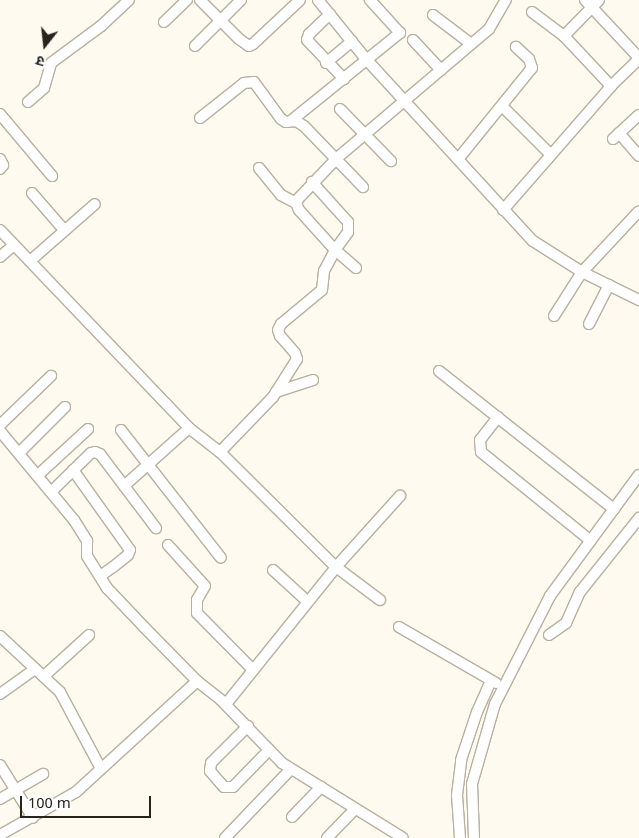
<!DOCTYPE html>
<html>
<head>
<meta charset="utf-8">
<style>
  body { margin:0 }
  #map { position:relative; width:639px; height:838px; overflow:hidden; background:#fffaef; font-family:Georgia,"Noto Sans Devanagari",serif }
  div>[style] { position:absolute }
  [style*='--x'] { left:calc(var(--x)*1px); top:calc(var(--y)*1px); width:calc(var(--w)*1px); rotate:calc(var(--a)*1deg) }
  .roads { filter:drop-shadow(1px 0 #b8b09f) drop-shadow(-1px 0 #b8b09f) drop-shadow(0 1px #b8b09f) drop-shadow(0 -1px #b8b09f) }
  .minor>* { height:10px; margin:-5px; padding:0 5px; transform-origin:5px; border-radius:5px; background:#fff }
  span { translate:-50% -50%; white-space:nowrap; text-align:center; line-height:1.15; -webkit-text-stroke:5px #fff; paint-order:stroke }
  .north { position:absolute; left:20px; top:20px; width:50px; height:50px; -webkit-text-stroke:4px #fff; paint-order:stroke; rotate:196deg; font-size:14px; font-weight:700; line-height:20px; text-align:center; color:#27241e }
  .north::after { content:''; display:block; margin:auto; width:18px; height:22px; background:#27241e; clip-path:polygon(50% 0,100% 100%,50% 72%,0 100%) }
  .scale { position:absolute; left:20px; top:796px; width:131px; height:22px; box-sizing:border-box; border:2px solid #27241e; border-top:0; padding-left:6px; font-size:15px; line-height:18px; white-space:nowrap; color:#27241e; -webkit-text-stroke:4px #fff; paint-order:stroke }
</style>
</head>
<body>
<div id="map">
  <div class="roads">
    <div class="minor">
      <i style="--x:200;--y:0;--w:55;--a:45"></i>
      <i style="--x:239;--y:39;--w:12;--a:35"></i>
      <i style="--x:249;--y:46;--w:4;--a:-27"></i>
      <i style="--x:253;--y:44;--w:64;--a:-43.1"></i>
      <i style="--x:318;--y:0;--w:76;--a:50.9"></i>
      <i style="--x:366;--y:59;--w:247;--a:47.5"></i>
      <i style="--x:533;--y:241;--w:58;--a:32.3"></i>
      <i style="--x:582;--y:272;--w:64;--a:26.2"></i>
      <i style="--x:585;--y:0;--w:79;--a:47"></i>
      <i style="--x:532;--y:12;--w:40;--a:37"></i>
      <i style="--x:564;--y:36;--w:69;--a:46.8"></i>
      <i style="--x:330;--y:14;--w:29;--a:136"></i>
      <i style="--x:309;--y:34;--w:6;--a:108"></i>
      <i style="--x:307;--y:40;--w:54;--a:46.5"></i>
      <i style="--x:433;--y:15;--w:48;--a:37.3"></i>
      <i style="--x:164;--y:22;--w:32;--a:-44"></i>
      <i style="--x:564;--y:36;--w:50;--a:-45.8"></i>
      <i style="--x:413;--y:40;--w:41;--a:47"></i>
      <i style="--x:195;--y:46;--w:65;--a:-45"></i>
      <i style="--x:326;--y:63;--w:34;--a:-40"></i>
      <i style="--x:28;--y:102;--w:21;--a:-41"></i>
      <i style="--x:44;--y:88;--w:26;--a:-74"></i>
      <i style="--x:51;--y:63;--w:62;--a:-36.5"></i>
      <i style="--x:101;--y:26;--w:38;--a:-43"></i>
      <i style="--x:502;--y:106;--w:69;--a:45"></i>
      <i style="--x:340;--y:109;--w:73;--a:45.6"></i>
      <i style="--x:0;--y:114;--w:81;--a:50"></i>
      <i style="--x:200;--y:118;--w:56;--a:-38.5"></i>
      <i style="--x:244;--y:83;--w:10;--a:-6"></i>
      <i style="--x:254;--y:82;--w:46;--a:53.9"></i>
      <i style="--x:281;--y:119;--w:6;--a:31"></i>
      <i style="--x:286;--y:122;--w:10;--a:-6"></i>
      <i style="--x:296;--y:121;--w:9;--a:32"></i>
      <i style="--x:304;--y:126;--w:85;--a:46"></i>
      <i style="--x:292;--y:120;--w:139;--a:-38.9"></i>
      <i style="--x:400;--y:33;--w:45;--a:-132.3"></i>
      <i style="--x:619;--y:133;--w:30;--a:49"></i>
      <i style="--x:613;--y:139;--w:35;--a:-43"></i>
      <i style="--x:459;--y:158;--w:116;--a:-51"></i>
      <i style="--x:532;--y:68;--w:9;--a:-108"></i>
      <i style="--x:529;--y:59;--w:18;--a:-137"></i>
      <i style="--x:0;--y:159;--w:7;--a:63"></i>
      <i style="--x:3;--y:165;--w:5;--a:127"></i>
      <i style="--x:259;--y:168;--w:35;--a:51"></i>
      <i style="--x:281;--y:195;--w:17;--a:28"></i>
      <i style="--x:32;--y:193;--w:49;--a:49.1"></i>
      <i style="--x:503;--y:210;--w:164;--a:-48.9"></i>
      <i style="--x:611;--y:86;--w:39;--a:-44"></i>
      <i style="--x:0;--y:230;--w:274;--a:46.3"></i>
      <i style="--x:189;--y:428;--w:39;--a:38"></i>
      <i style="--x:220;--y:452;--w:163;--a:44.8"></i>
      <i style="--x:336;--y:567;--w:55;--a:36.9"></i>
      <i style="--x:0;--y:257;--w:18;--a:-41"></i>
      <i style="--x:30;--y:261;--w:86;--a:-41.2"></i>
      <i style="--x:356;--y:268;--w:28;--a:-139"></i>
      <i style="--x:335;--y:250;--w:54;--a:-132"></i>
      <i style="--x:299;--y:210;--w:8;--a:-113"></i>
      <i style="--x:296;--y:203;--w:4;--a:-63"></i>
      <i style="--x:298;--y:199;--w:57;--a:-46.4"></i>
      <i style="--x:337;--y:158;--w:199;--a:-40.3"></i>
      <i style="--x:489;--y:29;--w:34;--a:-60"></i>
      <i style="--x:554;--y:316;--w:52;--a:-57.5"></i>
      <i style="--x:582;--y:272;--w:83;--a:-46.9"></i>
      <i style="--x:589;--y:324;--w:44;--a:-62.9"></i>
      <i style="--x:439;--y:371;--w:223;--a:38.3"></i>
      <i style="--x:276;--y:392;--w:39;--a:-18"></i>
      <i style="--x:498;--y:417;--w:29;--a:128"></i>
      <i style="--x:480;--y:440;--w:12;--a:85"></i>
      <i style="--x:481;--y:452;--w:141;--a:39"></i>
      <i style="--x:0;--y:425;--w:71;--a:-43.9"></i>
      <i style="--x:121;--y:430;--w:162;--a:52"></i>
      <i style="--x:0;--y:431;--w:116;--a:50.3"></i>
      <i style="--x:74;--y:520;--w:25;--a:58"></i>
      <i style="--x:87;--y:541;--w:15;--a:90"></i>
      <i style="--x:87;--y:556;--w:38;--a:58"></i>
      <i style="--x:107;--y:588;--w:54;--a:46.5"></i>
      <i style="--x:144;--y:627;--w:76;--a:45.5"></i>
      <i style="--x:197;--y:681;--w:31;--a:38"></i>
      <i style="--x:221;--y:700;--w:88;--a:45.9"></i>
      <i style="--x:282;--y:763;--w:142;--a:31.8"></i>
      <i style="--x:220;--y:452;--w:76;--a:-46.1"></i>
      <i style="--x:273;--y:397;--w:45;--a:-57.7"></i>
      <i style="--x:297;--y:359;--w:6;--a:-108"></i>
      <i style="--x:295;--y:353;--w:23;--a:-131"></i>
      <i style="--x:280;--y:336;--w:6;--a:-108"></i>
      <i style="--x:278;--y:330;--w:7;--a:-63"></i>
      <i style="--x:281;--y:324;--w:53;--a:-39.7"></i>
      <i style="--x:322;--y:290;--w:19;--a:-84"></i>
      <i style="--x:324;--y:271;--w:24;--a:-62"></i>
      <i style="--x:335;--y:250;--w:22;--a:-54"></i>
      <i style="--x:348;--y:232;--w:10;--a:-90"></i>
      <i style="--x:348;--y:222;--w:54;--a:-132"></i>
      <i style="--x:19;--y:453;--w:65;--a:-45"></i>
      <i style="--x:73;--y:470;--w:98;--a:54.5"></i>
      <i style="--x:130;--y:550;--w:5;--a:112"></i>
      <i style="--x:128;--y:555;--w:19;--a:141"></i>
      <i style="--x:113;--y:567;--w:16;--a:145"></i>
      <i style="--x:38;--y:475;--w:68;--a:-42.6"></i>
      <i style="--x:124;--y:486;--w:87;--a:-41.7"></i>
      <i style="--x:52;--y:491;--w:54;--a:-44.3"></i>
      <i style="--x:91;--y:453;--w:4;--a:-14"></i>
      <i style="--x:95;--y:452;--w:5;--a:22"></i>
      <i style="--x:100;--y:454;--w:93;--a:52.9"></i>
      <i style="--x:168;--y:545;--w:55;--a:47.9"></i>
      <i style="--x:205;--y:586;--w:16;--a:120"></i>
      <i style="--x:197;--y:600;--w:13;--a:90"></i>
      <i style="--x:197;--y:613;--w:80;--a:45.5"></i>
      <i style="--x:273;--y:570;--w:47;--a:42.4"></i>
      <i style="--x:399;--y:627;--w:112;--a:30"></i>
      <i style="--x:549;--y:635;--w:21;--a:-35"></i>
      <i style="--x:566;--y:623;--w:34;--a:-66"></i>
      <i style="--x:580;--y:592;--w:95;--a:-51.4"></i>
      <i style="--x:0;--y:636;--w:82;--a:43"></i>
      <i style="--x:60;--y:692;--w:85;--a:61.9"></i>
      <i style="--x:44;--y:676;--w:61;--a:-42.3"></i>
      <i style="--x:0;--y:694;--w:43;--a:-35.5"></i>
      <i style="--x:226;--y:704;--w:176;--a:-51.2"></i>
      <i style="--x:336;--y:567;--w:96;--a:-48"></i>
      <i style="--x:248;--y:726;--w:52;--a:135"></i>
      <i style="--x:211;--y:763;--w:8;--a:97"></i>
      <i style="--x:210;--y:771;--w:21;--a:49"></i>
      <i style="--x:224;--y:787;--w:9;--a:0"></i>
      <i style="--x:233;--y:787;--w:52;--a:-45.8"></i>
      <i style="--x:0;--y:765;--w:62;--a:58.1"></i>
      <i style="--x:0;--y:799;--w:50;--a:-30.2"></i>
      <i style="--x:292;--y:817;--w:42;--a:-46"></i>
      <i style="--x:0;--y:835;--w:87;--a:-29.5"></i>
      <i style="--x:76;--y:792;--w:164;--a:-42.5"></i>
      <i style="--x:225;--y:838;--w:94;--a:-46.3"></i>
      <i style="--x:327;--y:838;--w:40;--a:-46"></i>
      <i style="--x:460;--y:838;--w:43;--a:-94"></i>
      <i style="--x:457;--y:795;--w:35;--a:-83"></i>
      <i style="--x:461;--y:760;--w:51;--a:-71.6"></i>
      <i style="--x:477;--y:712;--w:34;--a:-66"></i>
      <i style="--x:474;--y:838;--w:54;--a:-92.1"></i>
      <i style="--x:472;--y:784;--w:83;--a:-74"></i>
      <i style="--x:495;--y:704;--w:121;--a:-63"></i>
      <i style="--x:550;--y:596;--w:150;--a:-53.7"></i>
    </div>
  </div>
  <div class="north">उ</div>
  <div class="scale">100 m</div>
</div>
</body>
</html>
